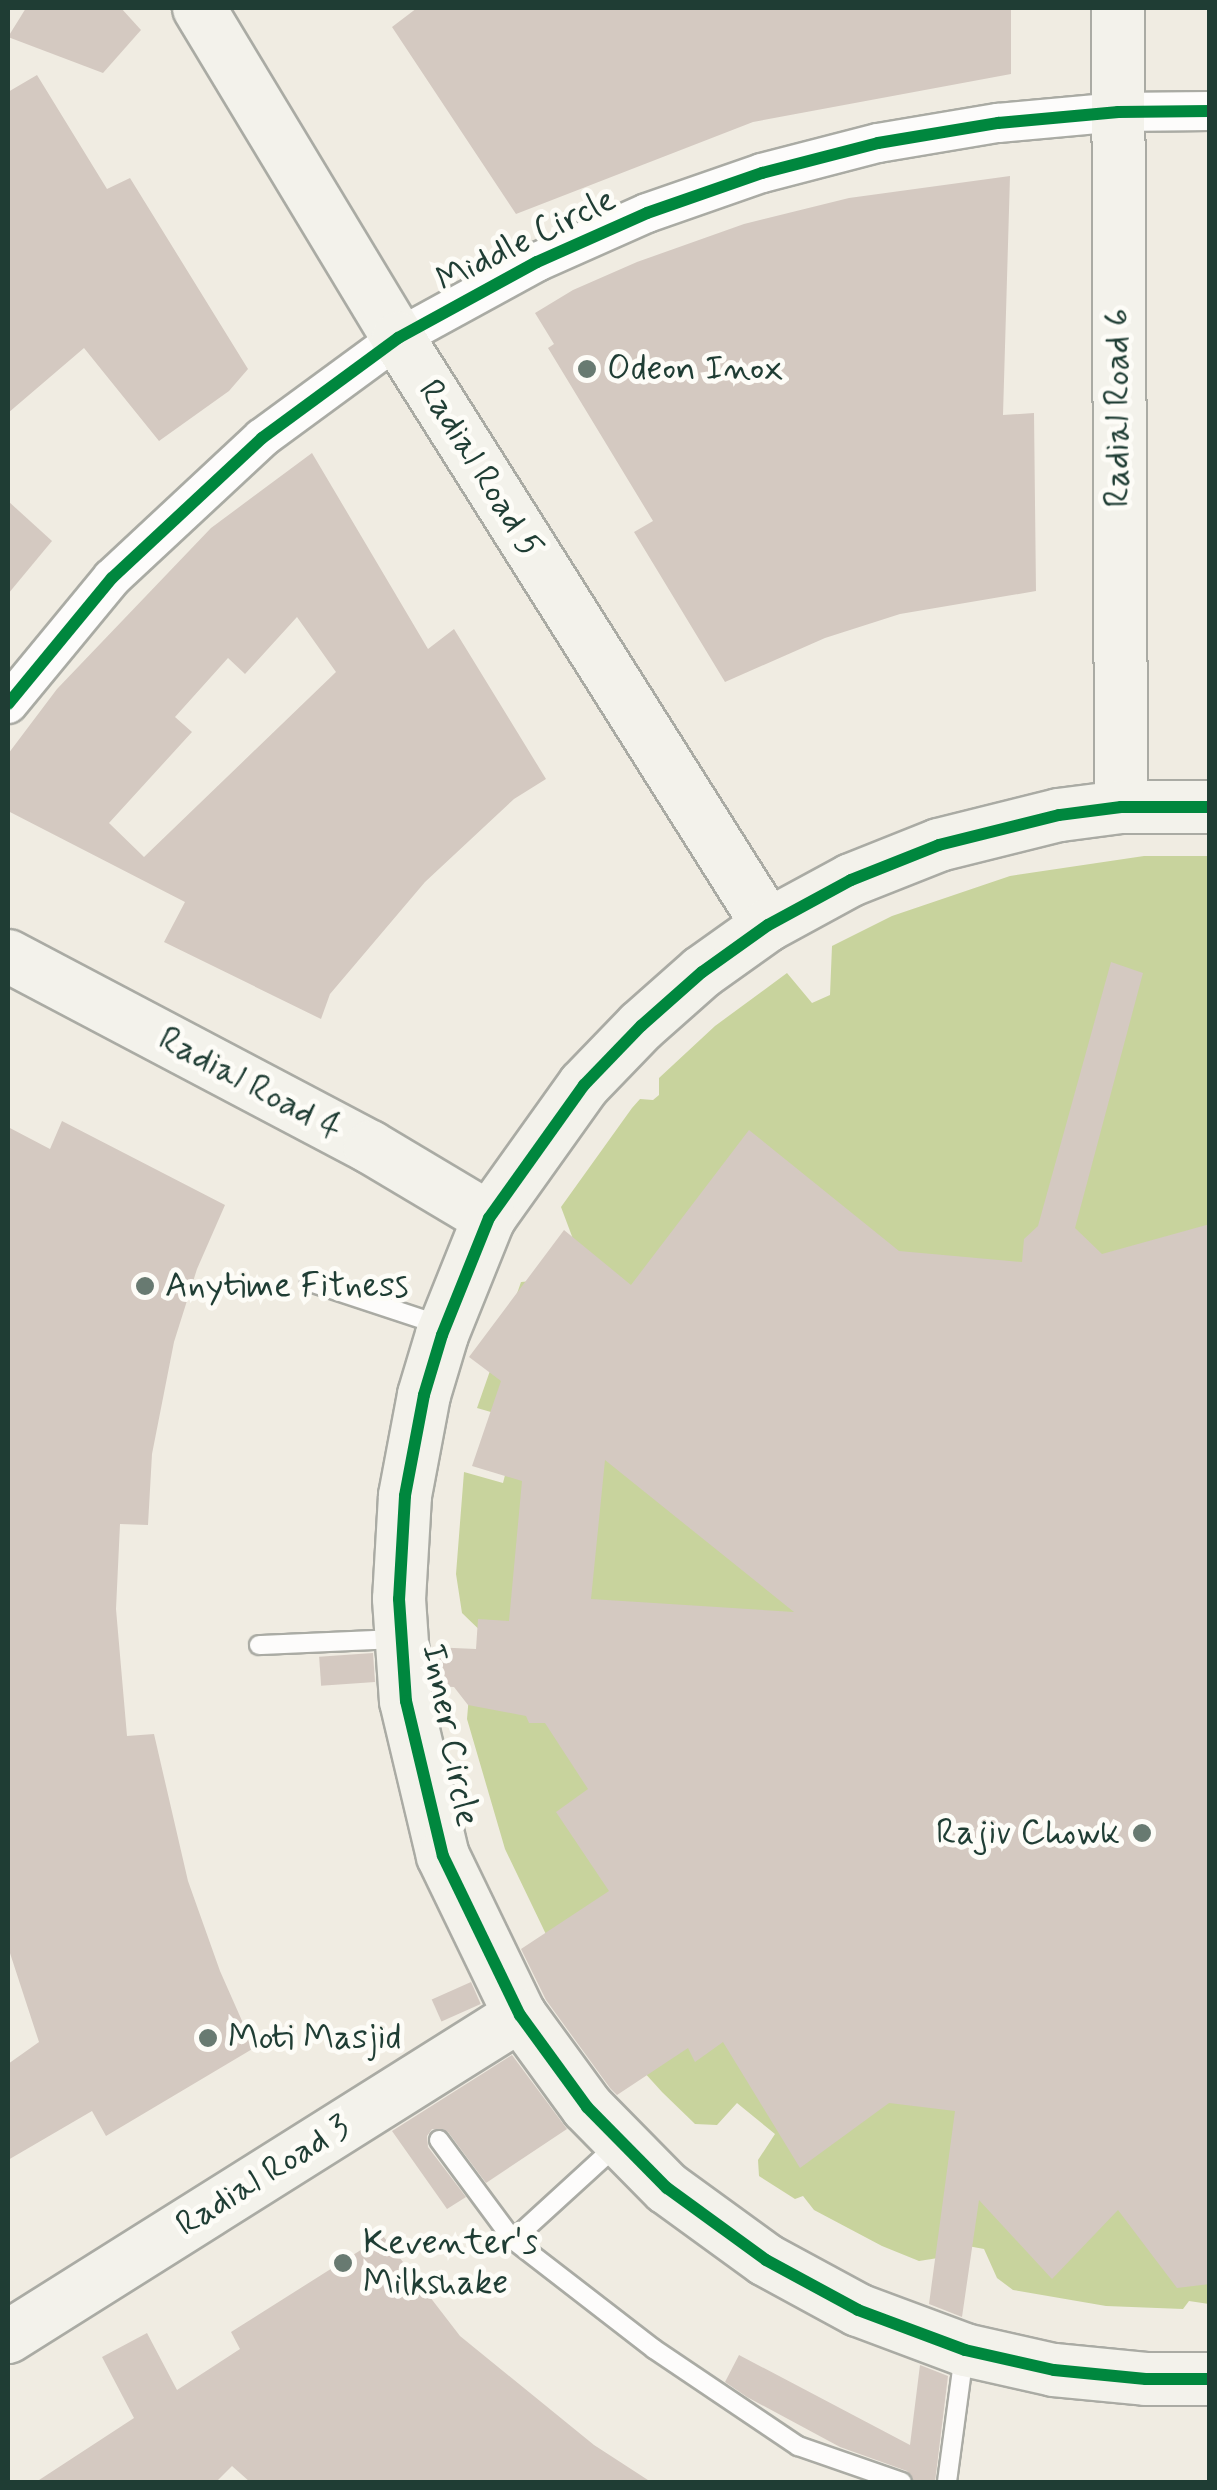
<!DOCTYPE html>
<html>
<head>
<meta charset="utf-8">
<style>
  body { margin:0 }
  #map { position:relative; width:1217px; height:2490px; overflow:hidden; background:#f0ece2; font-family:Mynerve,sans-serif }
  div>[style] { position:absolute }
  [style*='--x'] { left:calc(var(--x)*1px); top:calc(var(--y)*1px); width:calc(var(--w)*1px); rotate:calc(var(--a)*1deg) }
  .green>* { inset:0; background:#c8d39d }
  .building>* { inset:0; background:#d4c9c1; transform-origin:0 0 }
  .roads { filter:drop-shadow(2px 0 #aaaba4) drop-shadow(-2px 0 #aaaba4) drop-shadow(0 2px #aaaba4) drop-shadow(0 -2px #aaaba4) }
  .lane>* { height:18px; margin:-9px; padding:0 9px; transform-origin:9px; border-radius:9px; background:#fdfcfb }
  .street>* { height:38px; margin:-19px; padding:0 19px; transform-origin:19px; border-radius:19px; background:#fdfcfb }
  .secondary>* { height:52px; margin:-26px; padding:0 26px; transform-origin:26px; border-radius:26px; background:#f3f2eb }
  .cycleway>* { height:12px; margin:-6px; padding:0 6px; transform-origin:6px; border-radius:6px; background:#00873e }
  .dots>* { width:28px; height:28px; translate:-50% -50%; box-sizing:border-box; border:5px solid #fdfcf7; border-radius:50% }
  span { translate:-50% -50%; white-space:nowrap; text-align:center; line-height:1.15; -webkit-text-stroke:10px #fdfcf7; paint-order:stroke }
  .street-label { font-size:35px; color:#1f3d34 }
  .poi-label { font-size:35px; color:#1f3d34 }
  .left { translate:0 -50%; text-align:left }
  .right { translate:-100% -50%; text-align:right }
  .frame { position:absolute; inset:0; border:10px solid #1f3d34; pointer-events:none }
</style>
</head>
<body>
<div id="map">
  <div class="green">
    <i style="clip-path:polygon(1144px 856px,1209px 856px,1209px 2304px,1189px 2301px,1183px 2309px,1106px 2306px,1013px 2290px,997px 2278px,984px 2249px,957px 2244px,938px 2258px,919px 2261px,882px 2246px,814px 2210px,803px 2196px,795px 2199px,759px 2176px,758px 2160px,775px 2134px,737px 2103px,717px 2125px,695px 2124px,662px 2092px,633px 2060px,555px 1953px,505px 1849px,467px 1719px,469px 1695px,492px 1642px,462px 1613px,456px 1574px,464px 1472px,503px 1483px,519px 1420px,477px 1408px,521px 1282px,554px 1279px,576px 1247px,561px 1207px,632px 1108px,640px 1099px,653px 1100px,659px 1095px,659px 1078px,715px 1026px,787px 973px,812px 1003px,830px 995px,832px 946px,892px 916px,1010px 876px)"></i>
  </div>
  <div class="building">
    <i style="clip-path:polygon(26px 8px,121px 8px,141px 30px,103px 73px,8px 37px)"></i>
    <i style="clip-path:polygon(417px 8px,1011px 8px,1011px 74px,753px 122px,516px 214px,392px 27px)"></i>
    <i style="clip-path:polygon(37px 75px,107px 189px,130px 178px,248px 369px,229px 391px,159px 441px,84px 348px,8px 413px,8px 92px)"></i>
    <i style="clip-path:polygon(1010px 176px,1003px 415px,1034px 413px,1036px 591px,900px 614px,825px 638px,725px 682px,634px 532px,653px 521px,548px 348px,554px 344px,535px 313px,573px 290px,637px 262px,744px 224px,849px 198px)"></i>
    <i style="clip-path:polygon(evenodd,312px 453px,428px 649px,454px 629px,546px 779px,514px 799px,425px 882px,330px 994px,321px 1019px,164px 942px,185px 902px,8px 811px,8px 754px,57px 689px,211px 528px,312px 453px,297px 617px,336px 672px,144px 857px,109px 823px,192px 732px,175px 717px,228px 658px,245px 674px,297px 617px)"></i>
    <i style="clip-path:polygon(8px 501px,52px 541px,8px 594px)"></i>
    <i style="clip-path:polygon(evenodd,1111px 962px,1143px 973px,1075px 1228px,1102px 1254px,1210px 1224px,1210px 2284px,1177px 2288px,1118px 2210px,1052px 2279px,979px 2200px,962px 2317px,929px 2304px,955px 2111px,889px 2103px,800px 2168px,723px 2042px,695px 2062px,688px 2048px,617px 2095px,610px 2088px,546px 2000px,521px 1949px,609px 1891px,556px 1812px,588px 1789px,545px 1723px,529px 1723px,526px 1716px,468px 1705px,454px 1687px,435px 1686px,432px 1647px,476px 1649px,478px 1619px,509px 1621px,522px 1481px,472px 1466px,501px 1381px,469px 1357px,564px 1230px,631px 1285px,749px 1130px,899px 1251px,1022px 1262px,1024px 1239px,1038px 1226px,1111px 962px,605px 1460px,794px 1612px,591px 1599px,605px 1460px)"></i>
    <i style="clip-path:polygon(62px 1121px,225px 1205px,197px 1269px,174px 1342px,152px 1454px,148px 1525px,120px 1524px,116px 1609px,127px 1736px,154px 1734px,188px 1881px,220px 1971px,254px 2048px,106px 2136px,92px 2111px,8px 2160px,8px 2064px,39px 2042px,8px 1947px,8px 1127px,50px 1149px)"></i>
    <i style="left:373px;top:1653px;width:29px;height:54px;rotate:86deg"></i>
    <i style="left:471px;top:1982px;width:24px;height:43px;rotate:66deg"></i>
    <i style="clip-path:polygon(512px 2055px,567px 2129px,486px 2183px,448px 2132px,432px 2129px,427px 2136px,428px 2147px,466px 2197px,447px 2209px,392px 2131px)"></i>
    <i style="clip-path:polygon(383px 2236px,460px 2336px,594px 2445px,651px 2482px,250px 2482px,232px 2466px,216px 2482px,36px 2482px,134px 2418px,102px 2357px,147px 2333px,177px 2390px,240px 2349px,231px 2332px)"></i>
    <i style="clip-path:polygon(739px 2355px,910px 2445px,920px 2365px,948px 2376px,935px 2482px,914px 2482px,907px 2471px,840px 2447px,747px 2397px,725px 2382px)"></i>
  </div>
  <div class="roads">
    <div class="lane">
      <i style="--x:310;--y:1282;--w:140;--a:18.3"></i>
      <i style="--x:259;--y:1645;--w:140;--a:-2.5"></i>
      <i style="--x:439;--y:2140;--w:124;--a:53.5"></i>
      <i style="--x:617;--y:2145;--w:141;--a:137.6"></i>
      <i style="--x:513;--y:2240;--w:178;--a:37.7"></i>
      <i style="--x:654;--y:2349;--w:174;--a:34"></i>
      <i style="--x:798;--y:2446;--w:110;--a:19.1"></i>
      <i style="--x:947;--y:2482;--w:129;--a:-82.4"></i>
    </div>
    <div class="street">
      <i style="--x:8;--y:704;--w:163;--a:-50.5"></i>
      <i style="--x:112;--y:578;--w:205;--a:-43"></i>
      <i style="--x:262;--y:438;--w:169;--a:-36.3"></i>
      <i style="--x:398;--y:338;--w:158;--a:-28.7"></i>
      <i style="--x:537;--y:262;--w:120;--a:-24"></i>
      <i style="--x:647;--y:213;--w:122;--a:-19.2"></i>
      <i style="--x:762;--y:173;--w:120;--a:-14.5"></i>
      <i style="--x:878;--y:143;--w:122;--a:-9.5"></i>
      <i style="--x:998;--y:123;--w:121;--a:-5.2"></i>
      <i style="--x:1118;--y:112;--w:92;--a:-0.6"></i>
    </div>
    <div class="secondary">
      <i style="--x:199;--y:8;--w:385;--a:58.9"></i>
      <i style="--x:398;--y:338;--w:694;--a:57.78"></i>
      <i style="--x:1118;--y:8;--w:799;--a:89.78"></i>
      <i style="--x:1210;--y:807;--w:89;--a:180"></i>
      <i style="--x:1121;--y:807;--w:63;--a:172.6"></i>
      <i style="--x:1059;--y:815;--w:124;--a:166"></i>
      <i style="--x:939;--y:845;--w:95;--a:158.3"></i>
      <i style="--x:851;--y:880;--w:94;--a:151.5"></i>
      <i style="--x:768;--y:925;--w:81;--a:144.5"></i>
      <i style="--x:702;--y:972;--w:81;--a:138.5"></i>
      <i style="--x:641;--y:1026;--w:82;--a:134"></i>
      <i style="--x:584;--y:1085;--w:163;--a:125.5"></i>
      <i style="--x:489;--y:1218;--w:126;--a:111.9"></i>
      <i style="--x:442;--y:1335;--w:63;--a:106.7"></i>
      <i style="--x:424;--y:1395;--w:103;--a:100.7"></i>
      <i style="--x:405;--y:1496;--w:103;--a:93.3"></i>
      <i style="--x:399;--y:1599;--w:102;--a:86.1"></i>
      <i style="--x:406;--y:1701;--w:159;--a:76.6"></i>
      <i style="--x:443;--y:1856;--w:177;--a:64.2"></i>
      <i style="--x:520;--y:2015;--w:114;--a:53.9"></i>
      <i style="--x:587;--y:2107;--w:114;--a:45.4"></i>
      <i style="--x:667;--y:2188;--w:122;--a:36"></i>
      <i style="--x:766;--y:2260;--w:105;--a:28.5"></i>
      <i style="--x:858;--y:2310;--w:114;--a:20.5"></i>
      <i style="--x:965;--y:2350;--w:91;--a:12.7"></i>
      <i style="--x:1054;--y:2370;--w:92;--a:5.6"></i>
      <i style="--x:1146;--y:2379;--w:64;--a:0"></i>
      <i style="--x:8;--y:956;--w:409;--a:27.8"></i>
      <i style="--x:370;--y:1147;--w:139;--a:30.8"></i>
      <i style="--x:8;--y:2337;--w:605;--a:-32.17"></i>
    </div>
  </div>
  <div class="cycleway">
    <i style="--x:8;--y:704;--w:163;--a:-50.5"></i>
    <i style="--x:112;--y:578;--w:205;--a:-43"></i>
    <i style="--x:262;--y:438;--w:169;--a:-36.3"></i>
    <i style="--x:398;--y:338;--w:158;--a:-28.7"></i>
    <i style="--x:537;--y:262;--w:120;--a:-24"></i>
    <i style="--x:647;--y:213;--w:122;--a:-19.2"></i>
    <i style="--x:762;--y:173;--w:120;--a:-14.5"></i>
    <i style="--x:878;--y:143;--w:122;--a:-9.5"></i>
    <i style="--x:998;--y:123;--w:121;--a:-5.2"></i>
    <i style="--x:1118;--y:112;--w:92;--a:-0.6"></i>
    <i style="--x:1210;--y:807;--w:89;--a:180"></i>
    <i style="--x:1121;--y:807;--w:63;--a:172.6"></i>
    <i style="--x:1059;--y:815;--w:124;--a:166"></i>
    <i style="--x:939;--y:845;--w:95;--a:158.3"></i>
    <i style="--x:851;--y:880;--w:94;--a:151.5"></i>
    <i style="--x:768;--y:925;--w:81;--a:144.5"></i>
    <i style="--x:702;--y:972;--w:81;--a:138.5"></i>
    <i style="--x:641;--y:1026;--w:82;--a:134"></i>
    <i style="--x:584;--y:1085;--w:163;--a:125.5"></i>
    <i style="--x:489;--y:1218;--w:126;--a:111.9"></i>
    <i style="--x:442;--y:1335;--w:63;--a:106.7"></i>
    <i style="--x:424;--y:1395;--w:103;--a:100.7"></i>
    <i style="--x:405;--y:1496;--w:103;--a:93.3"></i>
    <i style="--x:399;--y:1599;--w:102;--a:86.1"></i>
    <i style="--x:406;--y:1701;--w:159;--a:76.6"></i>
    <i style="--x:443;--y:1856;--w:177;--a:64.2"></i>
    <i style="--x:520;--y:2015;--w:114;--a:53.9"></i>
    <i style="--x:587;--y:2107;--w:114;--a:45.4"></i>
    <i style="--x:667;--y:2188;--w:122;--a:36"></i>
    <i style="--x:766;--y:2260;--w:105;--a:28.5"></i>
    <i style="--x:858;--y:2310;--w:114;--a:20.5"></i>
    <i style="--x:965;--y:2350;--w:91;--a:12.7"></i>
    <i style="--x:1054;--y:2370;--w:92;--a:5.6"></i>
    <i style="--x:1146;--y:2379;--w:64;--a:0"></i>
  </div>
  <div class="dots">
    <i style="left:587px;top:369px;background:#687a71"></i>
    <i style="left:145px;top:1286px;background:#687a71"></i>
    <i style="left:1142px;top:1833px;background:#687a71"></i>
    <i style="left:208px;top:2038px;background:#687a71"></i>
    <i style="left:343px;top:2263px;background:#687a71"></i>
  </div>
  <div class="street-label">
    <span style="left:526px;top:240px;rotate:-26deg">Middle Circle</span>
    <span style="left:1118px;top:408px;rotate:-90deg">Radial Road 6</span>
    <span style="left:480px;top:469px;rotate:58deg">Radial Road 5</span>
    <span style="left:250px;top:1084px;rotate:28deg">Radial Road 4</span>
    <span style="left:450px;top:1735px;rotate:79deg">Inner Circle</span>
    <span style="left:263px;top:2176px;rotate:-32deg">Radial Road 3</span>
  </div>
  <div class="poi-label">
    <span class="left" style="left:607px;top:369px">Odeon Inox</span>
    <span class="left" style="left:165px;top:1286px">Anytime Fitness</span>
    <span class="right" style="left:1120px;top:1833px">Rajiv Chowk</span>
    <span class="left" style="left:228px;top:2038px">Moti Masjid</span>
    <span class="left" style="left:363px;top:2263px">Keventer's<br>Milkshake</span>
  </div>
  <div class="frame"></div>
</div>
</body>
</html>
